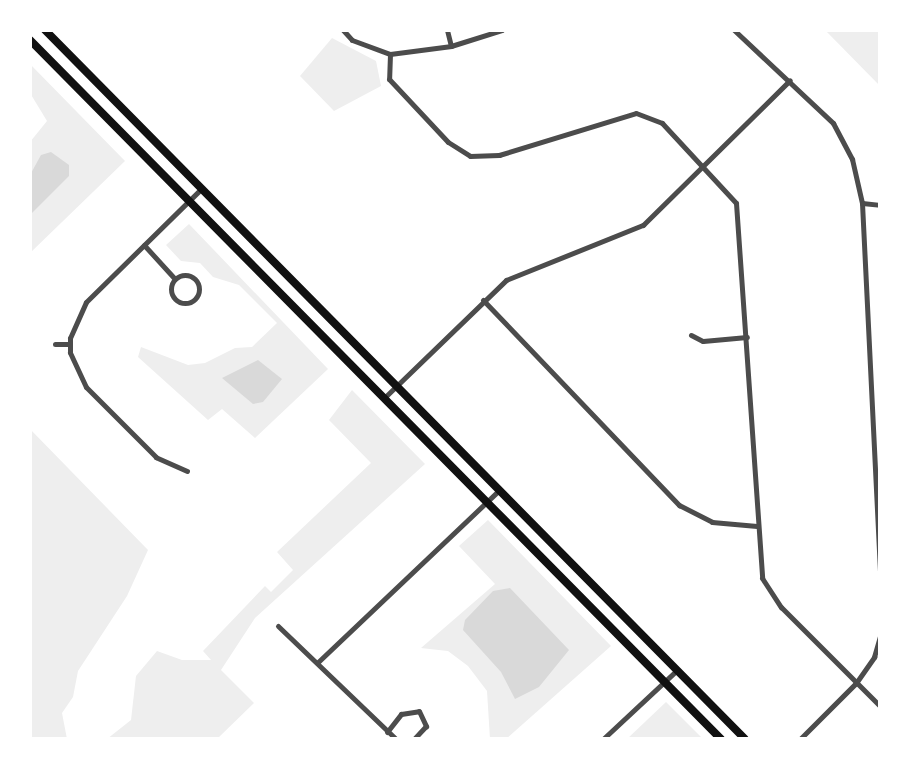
<!DOCTYPE html>
<html>
<head>
<meta charset="utf-8">
<style>
  body { margin:0 }
  #map { position:relative; width:910px; height:769px; overflow:hidden; background:#fff; font-family:"Times New Roman",serif }
  div>[style] { position:absolute }
  [style*='--x'] { left:calc(var(--x)*1px); top:calc(var(--y)*1px); width:calc(var(--w)*1px); rotate:calc(var(--a)*1deg) }
  .green>* { inset:0; background:#eee }
  .water>* { inset:0; background:#d9d9d9 }
  .minor>* { height:5px; margin:-2.5px; padding:0 2.5px; transform-origin:2.5px; border-radius:2.5px; background:#4c4c4c }
  .minor>.ring { margin:-2.5px; padding:0; box-sizing:content-box; background:none; border:5px solid #4c4c4c; border-radius:50% }
  .secondary>* { height:8px; margin:-4px; padding:0 4px; transform-origin:4px; border-radius:4px; background:#111 }
  span { translate:-50% -50%; white-space:nowrap; text-align:center; line-height:1.15; -webkit-text-stroke:4.5px #fff; paint-order:stroke }
  .frame { position:absolute; inset:0; border:32px solid #fff; pointer-events:none }
</style>
</head>
<body>
<div id="map">
  <div class="green">
    <i style="clip-path:polygon(825px 30px,880px 30px,880px 86px)"></i>
    <i style="clip-path:polygon(332px 38px,376px 61px,381px 86px,334px 111px,300px 76px)"></i>
    <i style="clip-path:polygon(30px 64px,125px 161px,30px 253px,30px 142px,47px 121px,30px 93px)"></i>
    <i style="clip-path:polygon(189px 224px,328px 369px,255px 438px,222px 409px,208px 420px,138px 357px,141px 347px,188px 365px,205px 363px,235px 348px,252px 347px,277px 323px,239px 285px,213px 277px,200px 263px,181px 261px,166px 245px)"></i>
    <i style="clip-path:polygon(352px 390px,425px 464px,255px 618px,221px 670px,254px 703px,217px 739px,107px 739px,131px 720px,136px 676px,157px 651px,182px 660px,211px 660px,203px 651px,265px 586px,271px 592px,293px 570px,277px 552px,371px 463px,329px 420px)"></i>
    <i style="clip-path:polygon(30px 429px,148px 550px,127px 596px,78px 671px,73px 697px,62px 713px,67px 739px,30px 739px)"></i>
    <i style="clip-path:polygon(488px 520px,611px 646px,506px 739px,490px 739px,487px 691px,468px 666px,448px 651px,421px 648px,495px 584px,459px 546px)"></i>
    <i style="clip-path:polygon(666px 702px,703px 739px,627px 739px)"></i>
  </div>
  <div class="water">
    <i style="clip-path:polygon(51px 152px,69px 165px,69px 176px,30px 215px,30px 175px,41px 155px)"></i>
    <i style="clip-path:polygon(258px 360px,282px 379px,263px 402px,253px 404px,222px 378px)"></i>
    <i style="clip-path:polygon(510px 588px,569px 650px,539px 687px,515px 699px,501px 672px,463px 630px,465px 620px,493px 591px)"></i>
  </div>
  <div class="minor">
    <i style="--x:343;--y:30;--w:13;--a:48"></i>
    <i style="--x:352;--y:40;--w:40;--a:20.2"></i>
    <i style="--x:390;--y:54;--w:62;--a:-7.5"></i>
    <i style="--x:451;--y:46;--w:53;--a:-17.4"></i>
    <i style="--x:447;--y:30;--w:16;--a:76"></i>
    <i style="--x:734;--y:30;--w:136;--a:43.2"></i>
    <i style="--x:833;--y:123;--w:41;--a:62.2"></i>
    <i style="--x:852;--y:159;--w:45;--a:77.2"></i>
    <i style="--x:862;--y:203;--w:368;--a:87.2"></i>
    <i style="--x:390;--y:54;--w:25;--a:92"></i>
    <i style="--x:389;--y:79;--w:86;--a:46.9"></i>
    <i style="--x:448;--y:142;--w:26;--a:32"></i>
    <i style="--x:470;--y:156;--w:29;--a:-2"></i>
    <i style="--x:499;--y:155;--w:143;--a:-17"></i>
    <i style="--x:636;--y:113;--w:28;--a:21"></i>
    <i style="--x:662;--y:123;--w:109;--a:47.2"></i>
    <i style="--x:736;--y:203;--w:376;--a:86"></i>
    <i style="--x:762;--y:578;--w:35;--a:57"></i>
    <i style="--x:781;--y:607;--w:140;--a:45"></i>
    <i style="--x:862;--y:203;--w:18;--a:6"></i>
    <i style="--x:144;--y:245;--w:46;--a:47.6"></i>
    <i class="ring" style="left:171px;top:275px;width:23px;height:23px"></i>
    <i style="--x:483;--y:300;--w:284;--a:46.3"></i>
    <i style="--x:679;--y:505;--w:37;--a:27"></i>
    <i style="--x:712;--y:522;--w:45;--a:5.1"></i>
    <i style="--x:691;--y:335;--w:13;--a:27"></i>
    <i style="--x:703;--y:341;--w:44;--a:-5.2"></i>
    <i style="--x:55;--y:344;--w:15;--a:0"></i>
    <i style="--x:384;--y:398;--w:170;--a:-44"></i>
    <i style="--x:506;--y:280;--w:148;--a:-21.9"></i>
    <i style="--x:643;--y:225;--w:206;--a:-44.6"></i>
    <i style="--x:187;--y:471;--w:34;--a:-156"></i>
    <i style="--x:156;--y:457;--w:99;--a:-135"></i>
    <i style="--x:86;--y:387;--w:38;--a:-115"></i>
    <i style="--x:70;--y:352;--w:14;--a:-90"></i>
    <i style="--x:70;--y:338;--w:39;--a:-66"></i>
    <i style="--x:86;--y:302;--w:161;--a:-44.5"></i>
    <i style="--x:278;--y:626;--w:163;--a:43.8"></i>
    <i style="--x:318;--y:662;--w:250;--a:-43.5"></i>
    <i style="--x:387;--y:732;--w:23;--a:-52"></i>
    <i style="--x:401;--y:714;--w:18;--a:-9"></i>
    <i style="--x:419;--y:711;--w:17;--a:65"></i>
    <i style="--x:426;--y:726;--w:18;--a:133"></i>
    <i style="--x:603;--y:739;--w:101;--a:-43"></i>
    <i style="--x:800;--y:739;--w:79;--a:-45"></i>
    <i style="--x:856;--y:683;--w:32;--a:-55"></i>
    <i style="--x:874;--y:657;--w:22;--a:-74"></i>
  </div>
  <div class="secondary">
    <i style="--x:45;--y:30;--w:996;--a:45.37"></i>
    <i style="--x:30;--y:40;--w:983;--a:45.33"></i>
  </div>
  <div class="frame"></div>
</div>
</body>
</html>
